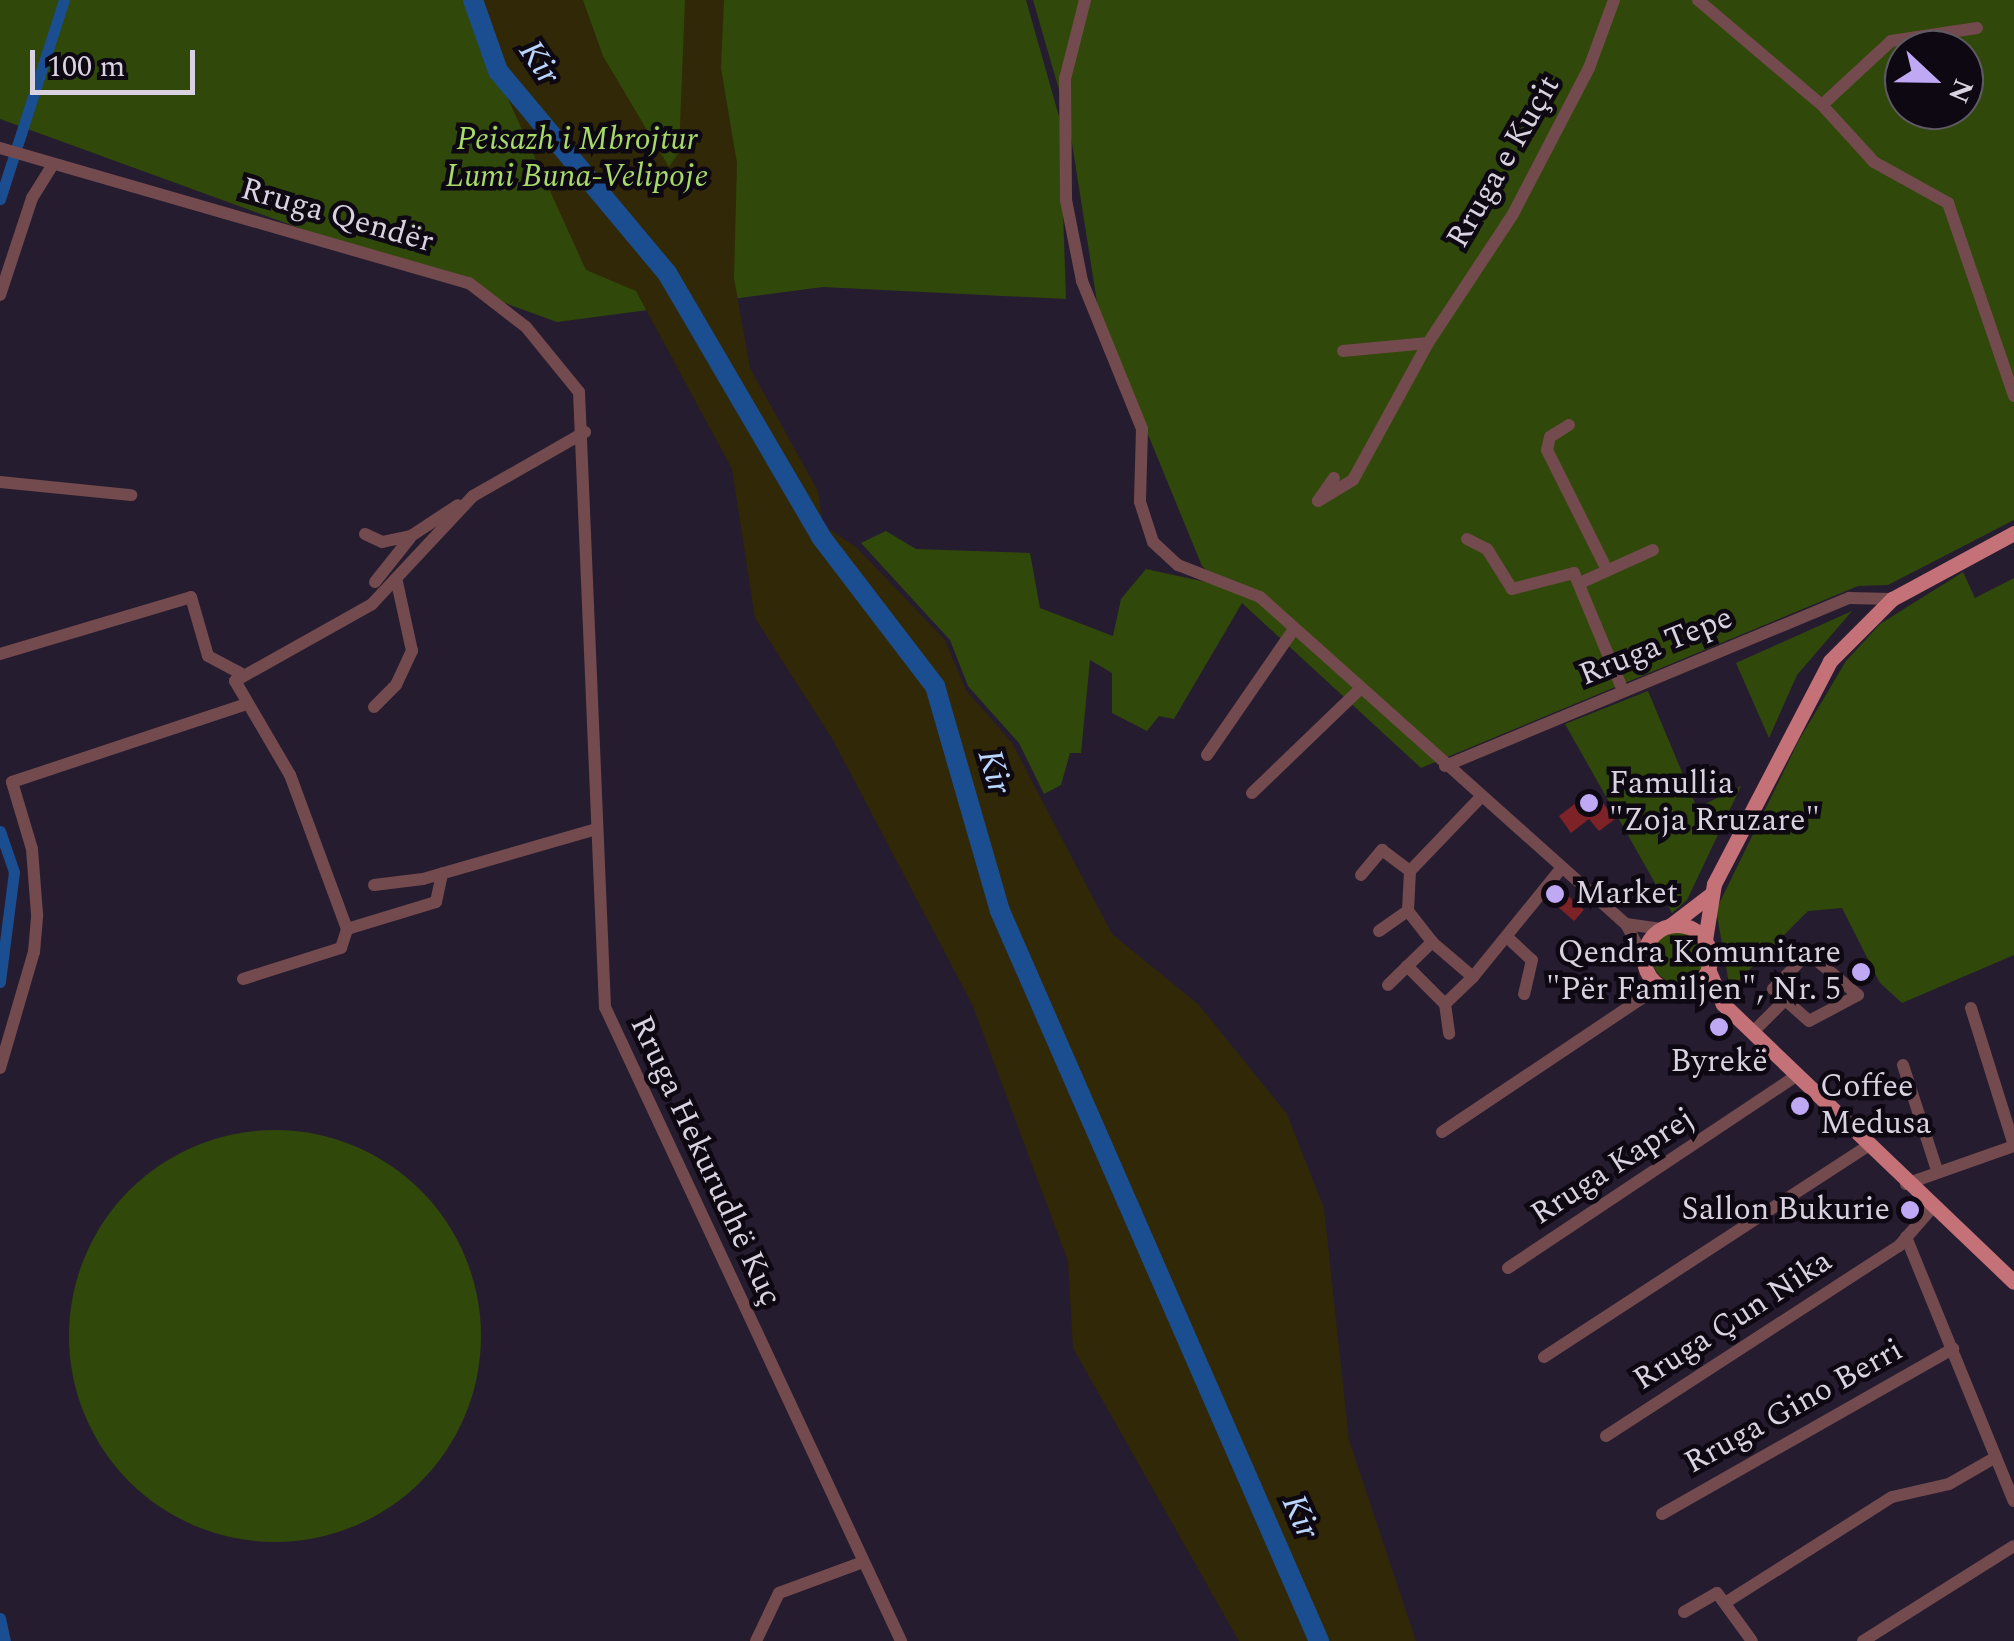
<!DOCTYPE html>
<html>
<head>
<meta charset="utf-8">
<style>
  body { margin:0 }
  #map { position:relative; width:2014px; height:1641px; overflow:hidden; background:#261c30; font-family:Spectral,serif }
  div>[style] { position:absolute }
  [style*='--x'] { left:calc(var(--x)*1px); top:calc(var(--y)*1px); width:calc(var(--w)*1px); rotate:calc(var(--a)*1deg) }
  .green>* { inset:0; background:#30480a }
  .round { border-radius:50% }
  .sand>* { inset:0; background:#302806 }
  .canal>* { height:11px; margin:-5.5px; padding:0 5.5px; transform-origin:5.5px; border-radius:5.5px; background:#1b4d91 }
  .river>* { height:20px; margin:-10px; padding:0 10px; transform-origin:10px; border-radius:10px; background:#1b4d91 }
  .building>* { inset:0; background:#7d2327; transform-origin:0 0 }
  .minor>* { height:12px; margin:-6px; padding:0 6px; transform-origin:6px; border-radius:6px; background:#734a4d }
  .major>* { height:15px; margin:-7.5px; padding:0 7.5px; transform-origin:7.5px; border-radius:7.5px; background:#c47177 }
  .major>.ring { margin:-7.5px; padding:0; box-sizing:content-box; background:none; border:15px solid #c47177; border-radius:50% }
  .dots>* { width:28px; height:28px; translate:-50% -50%; box-sizing:border-box; border:5px solid #0d0811; border-radius:50% }
  span { translate:-50% -50%; white-space:nowrap; text-align:center; line-height:1.15; -webkit-text-stroke:9px #0d0811; paint-order:stroke }
  .park-label { font-size:32px; color:#a7da68; font-style:italic }
  .street-label { font-size:32px; color:#d9d3e1 }
  .poi-label { font-size:32px; color:#d9d3e1 }
  .left { translate:0 -50%; text-align:left }
  .right { translate:-100% -50%; text-align:right }
  .water-label { font-size:35px; color:#bbd6fd; font-style:italic }
  .north { position:absolute; left:1884px; top:30px; width:100px; height:100px; box-sizing:border-box; background:#0d0811; border:2px solid #5f5964; border-radius:50%; rotate:112deg; font-size:28px; font-weight:700; line-height:40px; text-align:center; color:#d9d3e1 }
  .north::after { content:''; display:block; margin:auto; width:35px; height:45px; background:#bfa8f4; clip-path:polygon(50% 0,100% 100%,50% 72%,0 100%) }
  .scale { position:absolute; left:30px; top:50px; width:165px; height:45px; box-sizing:border-box; border:5px solid #d9d3e1; border-top:0; padding-left:12px; font-size:30px; line-height:35px; white-space:nowrap; color:#d9d3e1; -webkit-text-stroke:8px #0d0811; paint-order:stroke }
</style>
</head>
<body>
<div id="map">
  <div class="green">
    <i style="clip-path:polygon(0 0,1026px 0,1060px 120px,1066px 299px,823px 287px,557px 322px,0 119px)"></i>
    <i style="clip-path:polygon(evenodd,1033px 0,2014px 0,2014px 520px,1888px 585px,1858px 586px,1421px 768px,1242px 603px,1174px 719px,1159px 716px,1147px 731px,1112px 713px,1112px 673px,1090px 660px,1081px 753px,1070px 753px,1061px 785px,1044px 794px,1019px 743px,968px 686px,950px 640px,861px 543px,886px 531px,916px 549px,1030px 553px,1040px 608px,1113px 636px,1121px 599px,1146px 569px,1224px 586px,1202px 566px,1099px 315px,1069px 124px,1033px 0,1904px 50px,1964px 50px,1964px 110px,1904px 110px,1904px 50px)"></i>
    <i style="clip-path:polygon(1963px 572px,1975px 598px,2014px 578px,2014px 955px,1902px 1003px,1880px 983px,1842px 908px,1808px 911px,1730px 989px,1716px 910px,1799px 740px,1846px 661px,1880px 624px)"></i>
    <i style="clip-path:polygon(1852px 611px,1797px 675px,1769px 738px,1736px 663px)"></i>
    <i style="clip-path:polygon(1648px 691px,1697px 808px,1741px 786px,1687px 900px,1672px 913px,1565px 724px)"></i>
    <i class="round" style="left:1652px;top:931px;width:52px;height:52px"></i>
    <i class="round" style="left:69px;top:1130px;width:412px;height:412px"></i>
  </div>
  <div class="sand">
    <i style="clip-path:polygon(463px 0,583px 0,603px 56px,669px 167px,679px 152px,685px 0,724px 0,721px 68px,737px 163px,734px 278px,750px 368px,818px 491px,823px 525px,857px 548px,945px 640px,966px 690px,1012px 743px,1112px 934px,1199px 1005px,1287px 1114px,1324px 1208px,1349px 1440px,1416px 1641px,1239px 1641px,1073px 1348px,1068px 1261px,973px 1006px,833px 740px,755px 618px,732px 469px,636px 291px,586px 270px)"></i>
  </div>
  <div class="canal">
    <i style="--x:0;--y:199;--w:209;--a:-72.2"></i>
    <i style="--x:0;--y:831;--w:43;--a:71.1"></i>
    <i style="--x:14;--y:872;--w:111;--a:97.3"></i>
    <i style="--x:0;--y:1618;--w:24;--a:78"></i>
  </div>
  <div class="river">
    <i style="--x:473;--y:0;--w:75;--a:70.6"></i>
    <i style="--x:498;--y:71;--w:263;--a:50.1"></i>
    <i style="--x:667;--y:273;--w:306;--a:59.7"></i>
    <i style="--x:821;--y:537;--w:188;--a:52.6"></i>
    <i style="--x:935;--y:686;--w:234;--a:73.9"></i>
    <i style="--x:1000;--y:911;--w:797;--a:66.4"></i>
  </div>
  <div class="building">
    <i style="clip-path:polygon(1593px 790px,1615px 819px,1599px 831px,1589px 819px,1571px 833px,1559px 816px)"></i>
    <i style="left:1559px;top:888px;width:33px;height:15px;rotate:41deg"></i>
  </div>
  <div class="minor">
    <i style="--x:1085;--y:0;--w:81;--a:104.2"></i>
    <i style="--x:1065;--y:79;--w:121;--a:89.5"></i>
    <i style="--x:1066;--y:200;--w:83;--a:78.8"></i>
    <i style="--x:1082;--y:281;--w:160;--a:67.9"></i>
    <i style="--x:1142;--y:429;--w:73;--a:91.6"></i>
    <i style="--x:1140;--y:502;--w:42;--a:72"></i>
    <i style="--x:1153;--y:542;--w:34;--a:43"></i>
    <i style="--x:1178;--y:565;--w:88;--a:21.3"></i>
    <i style="--x:1260;--y:597;--w:491;--a:41.8"></i>
    <i style="--x:1626;--y:924;--w:36;--a:62"></i>
    <i style="--x:1698;--y:0;--w:162;--a:40.3"></i>
    <i style="--x:1822;--y:105;--w:77;--a:47.6"></i>
    <i style="--x:1874;--y:162;--w:85;--a:29"></i>
    <i style="--x:1948;--y:203;--w:204;--a:71.1"></i>
    <i style="--x:1822;--y:105;--w:94;--a:-42.8"></i>
    <i style="--x:1891;--y:41;--w:87;--a:-8.6"></i>
    <i style="--x:0;--y:148;--w:488;--a:16.1"></i>
    <i style="--x:469;--y:283;--w:72;--a:37.7"></i>
    <i style="--x:526;--y:327;--w:84;--a:50.8"></i>
    <i style="--x:579;--y:392;--w:616;--a:87.58"></i>
    <i style="--x:605;--y:1007;--w:700;--a:64.97"></i>
    <i style="--x:0;--y:295;--w:102;--a:-71.7"></i>
    <i style="--x:32;--y:198;--w:40;--a:-58"></i>
    <i style="--x:1343;--y:351;--w:85;--a:-5.4"></i>
    <i style="--x:1569;--y:425;--w:22;--a:148"></i>
    <i style="--x:1550;--y:437;--w:13;--a:103"></i>
    <i style="--x:1547;--y:450;--w:134;--a:63.4"></i>
    <i style="--x:1334;--y:478;--w:28;--a:125"></i>
    <i style="--x:1318;--y:501;--w:41;--a:-31"></i>
    <i style="--x:1353;--y:480;--w:156;--a:-61.3"></i>
    <i style="--x:1428;--y:343;--w:154;--a:-56.6"></i>
    <i style="--x:1513;--y:214;--w:165;--a:-62.5"></i>
    <i style="--x:1589;--y:68;--w:72;--a:-69.8"></i>
    <i style="--x:0;--y:482;--w:132;--a:5.7"></i>
    <i style="--x:365;--y:534;--w:19;--a:25"></i>
    <i style="--x:382;--y:542;--w:30;--a:-12"></i>
    <i style="--x:411;--y:536;--w:56;--a:-33.4"></i>
    <i style="--x:1467;--y:539;--w:22;--a:27"></i>
    <i style="--x:1487;--y:549;--w:47;--a:58"></i>
    <i style="--x:1512;--y:589;--w:64;--a:-14.5"></i>
    <i style="--x:1574;--y:573;--w:128;--a:67.4"></i>
    <i style="--x:375;--y:582;--w:56;--a:-51.5"></i>
    <i style="--x:1580;--y:583;--w:80;--a:-24.3"></i>
    <i style="--x:0;--y:654;--w:199;--a:-16.6"></i>
    <i style="--x:191;--y:597;--w:61;--a:73.9"></i>
    <i style="--x:208;--y:656;--w:36;--a:28"></i>
    <i style="--x:374;--y:707;--w:31;--a:-45"></i>
    <i style="--x:396;--y:685;--w:38;--a:-65"></i>
    <i style="--x:412;--y:651;--w:71;--a:-102.3"></i>
    <i style="--x:1207;--y:755;--w:153;--a:-55.4"></i>
    <i style="--x:1445;--y:766;--w:438;--a:-22.6"></i>
    <i style="--x:1849;--y:598;--w:43;--a:1.3"></i>
    <i style="--x:1252;--y:793;--w:150;--a:-43.9"></i>
    <i style="--x:1480;--y:798;--w:101;--a:133.8"></i>
    <i style="--x:1410;--y:871;--w:40;--a:92.9"></i>
    <i style="--x:1408;--y:911;--w:39;--a:52"></i>
    <i style="--x:1432;--y:942;--w:54;--a:40.5"></i>
    <i style="--x:1473;--y:977;--w:138;--a:-50.9"></i>
    <i style="--x:1361;--y:875;--w:33;--a:-50"></i>
    <i style="--x:1382;--y:850;--w:35;--a:37"></i>
    <i style="--x:374;--y:885;--w:49;--a:-7"></i>
    <i style="--x:423;--y:879;--w:177;--a:-16.1"></i>
    <i style="--x:1626;--y:924;--w:34;--a:8"></i>
    <i style="--x:347;--y:929;--w:164;--a:-110.3"></i>
    <i style="--x:290;--y:775;--w:109;--a:-120.3"></i>
    <i style="--x:235;--y:681;--w:157;--a:-29.3"></i>
    <i style="--x:372;--y:604;--w:148;--a:-46.9"></i>
    <i style="--x:473;--y:496;--w:129;--a:-29.7"></i>
    <i style="--x:1379;--y:931;--w:35;--a:-35"></i>
    <i style="--x:1507;--y:937;--w:34;--a:43"></i>
    <i style="--x:1532;--y:960;--w:35;--a:103"></i>
    <i style="--x:1808;--y:953;--w:65;--a:40"></i>
    <i style="--x:1858;--y:995;--w:55;--a:152"></i>
    <i style="--x:1809;--y:1021;--w:48;--a:-138.4"></i>
    <i style="--x:1773;--y:989;--w:50;--a:-45.8"></i>
    <i style="--x:1407;--y:966;--w:54;--a:45"></i>
    <i style="--x:1445;--y:1004;--w:39;--a:-44"></i>
    <i style="--x:243;--y:979;--w:103;--a:-17.6"></i>
    <i style="--x:341;--y:948;--w:20;--a:-72"></i>
    <i style="--x:347;--y:929;--w:93;--a:-16.9"></i>
    <i style="--x:436;--y:902;--w:29;--a:-78"></i>
    <i style="--x:1388;--y:985;--w:62;--a:-44.3"></i>
    <i style="--x:1445;--y:1004;--w:30;--a:82"></i>
    <i style="--x:1971;--y:1008;--w:144;--a:72.6"></i>
    <i style="--x:1752;--y:1033;--w:47;--a:-45"></i>
    <i style="--x:1903;--y:1065;--w:107;--a:72.1"></i>
    <i style="--x:0;--y:1068;--w:121;--a:-73.7"></i>
    <i style="--x:34;--y:952;--w:38;--a:-85"></i>
    <i style="--x:37;--y:914;--w:65;--a:-94.4"></i>
    <i style="--x:32;--y:849;--w:70;--a:-106.6"></i>
    <i style="--x:12;--y:782;--w:244;--a:-18.4"></i>
    <i style="--x:1442;--y:1132;--w:261;--a:-33.8"></i>
    <i style="--x:1906;--y:1184;--w:114;--a:-19.4"></i>
    <i style="--x:1906;--y:1237;--w:285;--a:67.8"></i>
    <i style="--x:1508;--y:1268;--w:346;--a:-33.7"></i>
    <i style="--x:1544;--y:1357;--w:387;--a:-33.1"></i>
    <i style="--x:1606;--y:1436;--w:349;--a:-33"></i>
    <i style="--x:1899;--y:1246;--w:49;--a:-49.1"></i>
    <i style="--x:1662;--y:1514;--w:335;--a:-29.6"></i>
    <i style="--x:1728;--y:1601;--w:194;--a:-32.4"></i>
    <i style="--x:1892;--y:1497;--w:58;--a:-12.8"></i>
    <i style="--x:1949;--y:1484;--w:54;--a:-29.9"></i>
    <i style="--x:1684;--y:1612;--w:38;--a:-30"></i>
    <i style="--x:1717;--y:1593;--w:59;--a:53.9"></i>
    <i style="--x:756;--y:1641;--w:53;--a:-64.4"></i>
    <i style="--x:779;--y:1593;--w:90;--a:-20.3"></i>
    <i style="--x:1863;--y:1641;--w:178;--a:-32.2"></i>
  </div>
  <div class="major">
    <i class="ring" style="left:1644px;top:925px;width:51px;height:51px"></i>
    <i style="--x:1671;--y:925;--w:49;--a:-37.6"></i>
    <i style="--x:1705;--y:940;--w:57;--a:-80.9"></i>
    <i style="--x:1714;--y:884;--w:251;--a:-62.5"></i>
    <i style="--x:1830;--y:661;--w:88;--a:-45"></i>
    <i style="--x:1892;--y:599;--w:139;--a:-28.4"></i>
    <i style="--x:1708;--y:969;--w:38;--a:67"></i>
    <i style="--x:1723;--y:1004;--w:402;--a:43.7"></i>
  </div>
  <div class="dots">
    <i style="left:1589px;top:803px;background:#bfa8f4"></i>
    <i style="left:1555px;top:894px;background:#bfa8f4"></i>
    <i style="left:1861px;top:972px;background:#bfa8f4"></i>
    <i style="left:1719px;top:1027px;background:#bfa8f4"></i>
    <i style="left:1800px;top:1106px;background:#bfa8f4"></i>
    <i style="left:1910px;top:1210px;background:#bfa8f4"></i>
  </div>
  <div class="park-label">
    <span style="left:577px;top:159px">Peisazh i Mbrojtur<br>Lumi Buna-Velipoje</span>
  </div>
  <div class="street-label">
    <span style="left:1504px;top:162px;rotate:-60deg">Rruga e Kuçit</span>
    <span style="left:337px;top:216px;rotate:16deg">Rruga Qendër</span>
    <span style="left:1656px;top:647px;rotate:-22deg">Rruga Tepe</span>
    <span style="left:705px;top:1161px;rotate:65deg">Rruga Hekurudhë Kuç</span>
    <span style="left:1613px;top:1167px;rotate:-33deg">Rruga Kaprej</span>
    <span style="left:1733px;top:1321px;rotate:-33deg">Rruga Çun Nika</span>
    <span style="left:1794px;top:1407px;rotate:-29deg">Rruga Gino Berri</span>
  </div>
  <div class="poi-label">
    <span class="left" style="left:1609px;top:803px">Famullia<br>"Zoja Rruzare"</span>
    <span class="left" style="left:1575px;top:894px">Market</span>
    <span class="right" style="left:1841px;top:972px">Qendra Komunitare<br>"Për Familjen", Nr. 5</span>
    <span style="left:1719px;top:1062px">Byrekë</span>
    <span class="left" style="left:1820px;top:1106px">Coffee<br>Medusa</span>
    <span class="right" style="left:1890px;top:1210px">Sallon Bukurie</span>
  </div>
  <div class="water-label">
    <span style="left:539px;top:63px;rotate:56deg">Kir</span>
    <span style="left:994px;top:772px;rotate:74deg">Kir</span>
    <span style="left:1300px;top:1517px;rotate:66deg">Kir</span>
  </div>
  <div class="north">N</div>
  <div class="scale">100 m</div>
</div>
</body>
</html>
